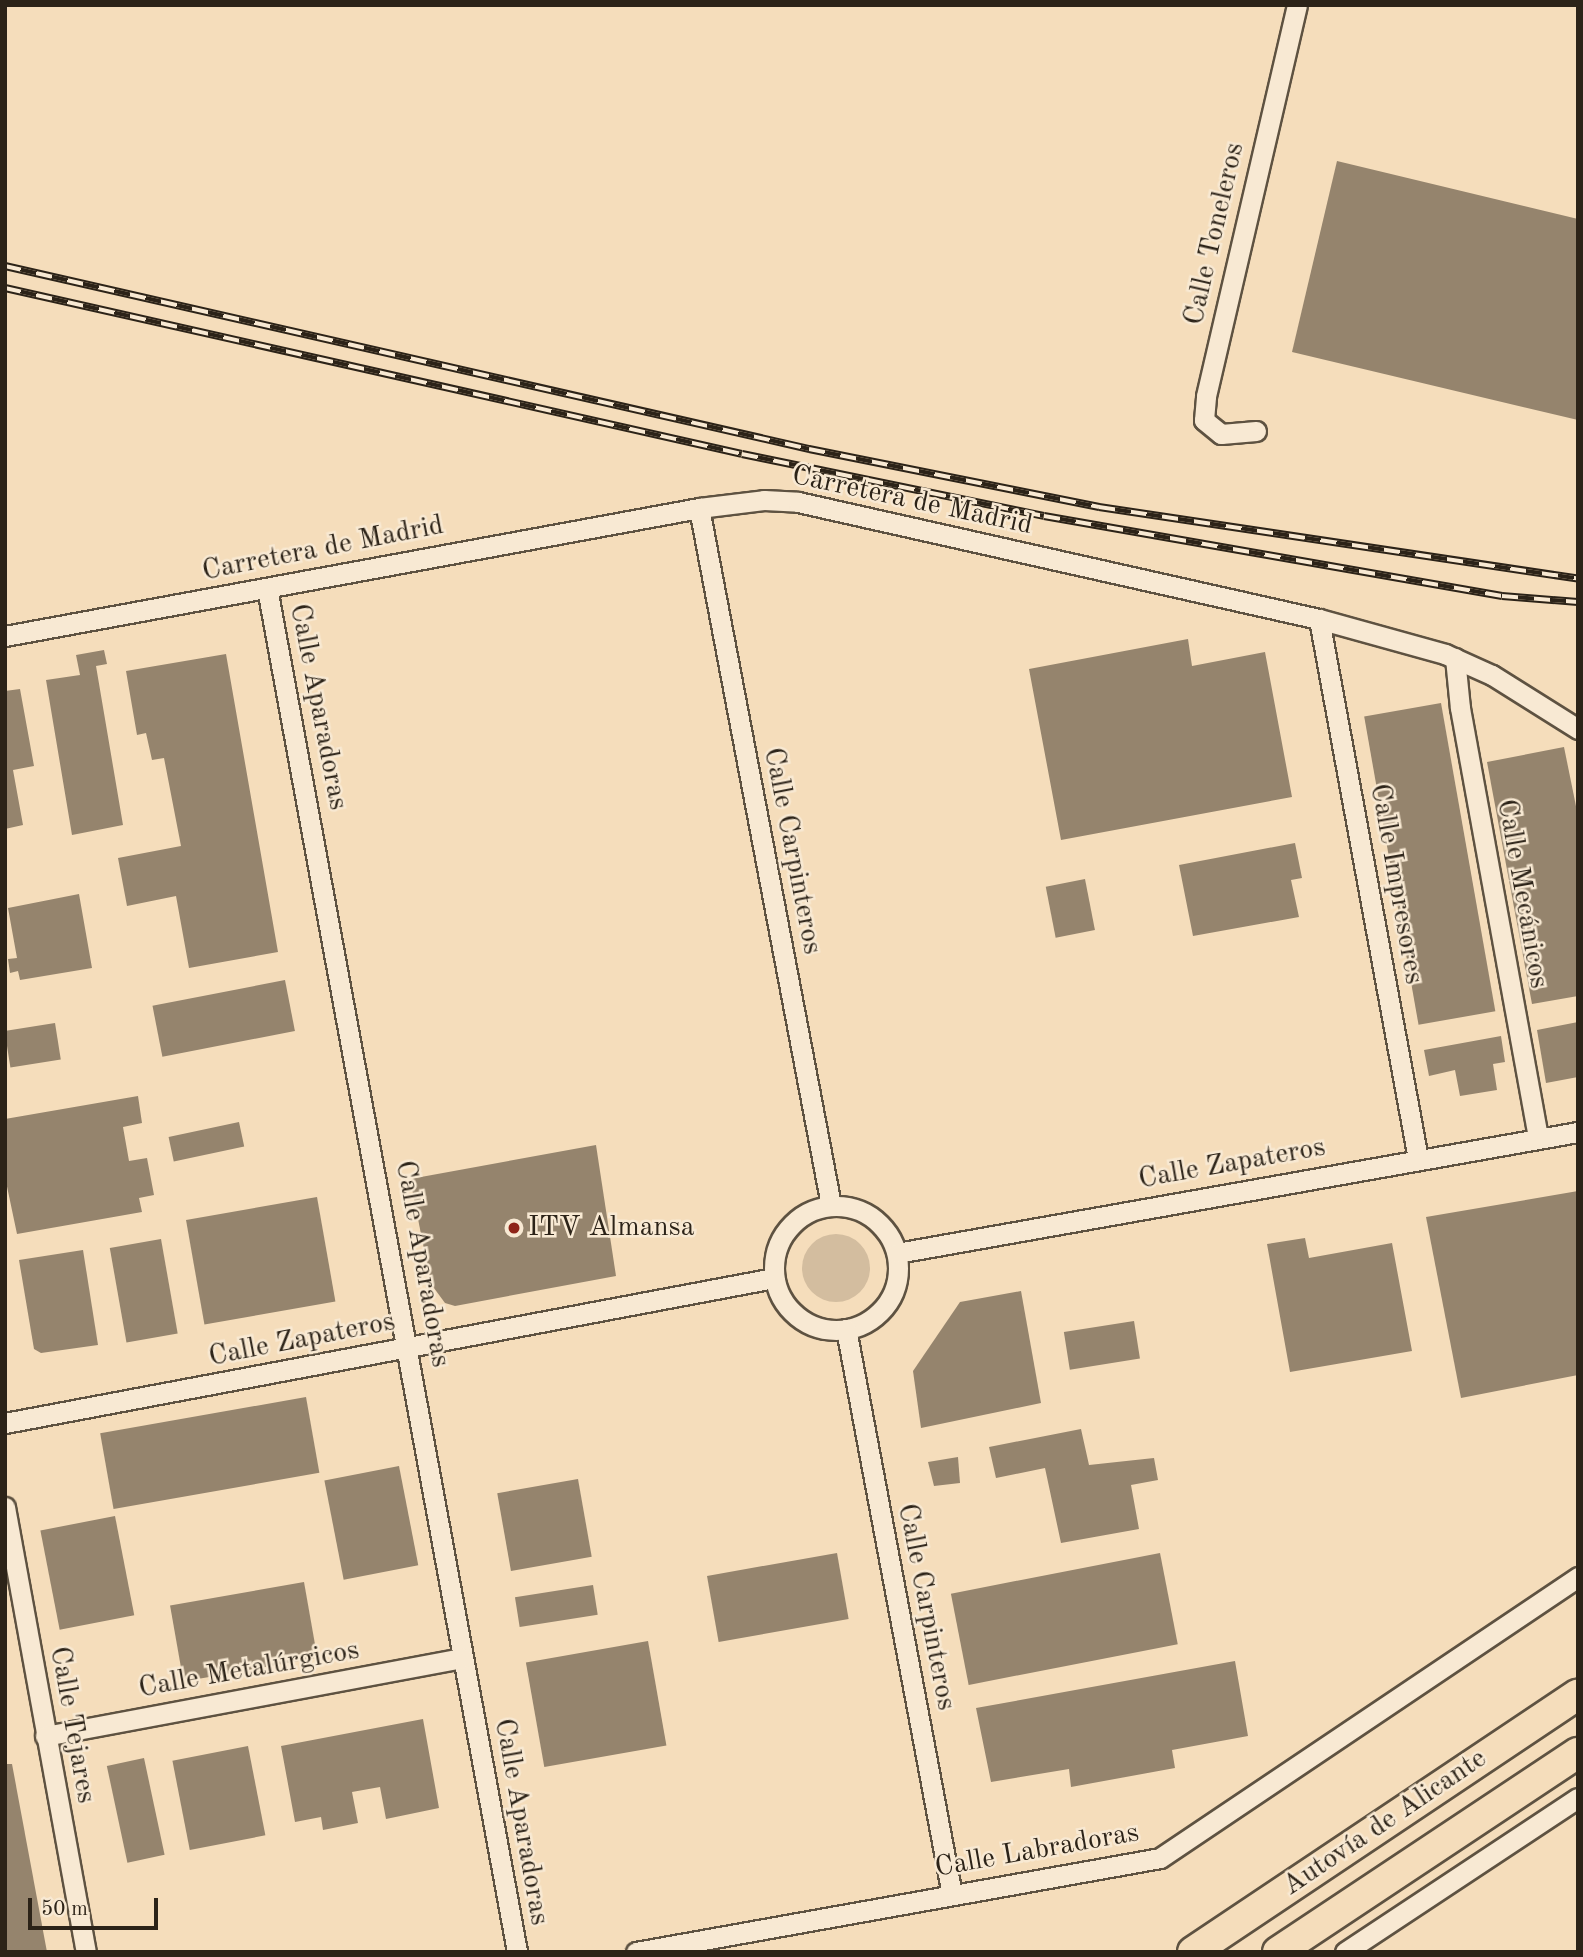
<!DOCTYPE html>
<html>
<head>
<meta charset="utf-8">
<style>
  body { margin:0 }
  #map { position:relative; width:1583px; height:1957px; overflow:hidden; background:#f5ddbb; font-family:"Old Standard TT",serif }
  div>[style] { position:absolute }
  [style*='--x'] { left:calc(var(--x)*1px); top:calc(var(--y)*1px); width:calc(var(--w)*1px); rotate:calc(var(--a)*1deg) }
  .green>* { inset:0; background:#d3bd9f }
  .round { border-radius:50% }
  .building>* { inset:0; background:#95846d; transform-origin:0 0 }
  .roads { filter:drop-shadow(2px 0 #5e5241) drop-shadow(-2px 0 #5e5241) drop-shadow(0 2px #5e5241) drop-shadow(0 -2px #5e5241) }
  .minor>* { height:19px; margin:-9.5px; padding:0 9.5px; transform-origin:9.5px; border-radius:9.5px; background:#f8e9d3 }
  .minor>.ring { margin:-9.5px; padding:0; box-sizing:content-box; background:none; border:19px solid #f8e9d3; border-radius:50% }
  .highway>* { height:30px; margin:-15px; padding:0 15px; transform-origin:15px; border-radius:15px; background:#f5ddbb }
  .rail>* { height:8px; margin-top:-4px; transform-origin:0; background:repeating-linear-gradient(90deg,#f8e9d3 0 16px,#2c2318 0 32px); box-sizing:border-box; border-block:2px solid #2c2318 }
  .dots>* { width:19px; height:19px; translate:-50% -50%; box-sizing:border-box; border:4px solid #f8e9d3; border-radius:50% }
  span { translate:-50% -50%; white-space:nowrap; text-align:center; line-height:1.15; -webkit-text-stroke:5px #f8e9d3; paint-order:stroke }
  .street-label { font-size:28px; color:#2c2318 }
  .poi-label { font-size:28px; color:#2c2318 }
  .left { translate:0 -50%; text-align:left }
  .frame { position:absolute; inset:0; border:7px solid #2c2318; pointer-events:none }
  .scale { position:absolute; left:28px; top:1898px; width:130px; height:32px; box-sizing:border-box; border:4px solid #2c2318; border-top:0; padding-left:9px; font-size:21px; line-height:24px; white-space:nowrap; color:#2c2318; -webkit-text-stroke:5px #f8e9d3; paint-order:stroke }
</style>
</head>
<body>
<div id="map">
  <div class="green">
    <i class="round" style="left:802px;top:1234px;width:68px;height:68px"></i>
  </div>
  <div class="building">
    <i style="clip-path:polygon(1337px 161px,1578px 219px,1578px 420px,1292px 352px)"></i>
    <i style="clip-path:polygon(1188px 639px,1192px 666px,1265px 652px,1292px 797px,1061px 840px,1029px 669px)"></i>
    <i style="clip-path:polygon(104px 650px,107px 664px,96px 666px,123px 825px,72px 835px,46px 680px,80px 675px,76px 655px)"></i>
    <i style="clip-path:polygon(226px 654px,278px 952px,189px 968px,176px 896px,127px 906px,118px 858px,181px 846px,164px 758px,152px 760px,146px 733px,137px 735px,126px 671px)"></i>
    <i style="clip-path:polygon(20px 689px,34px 766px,13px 770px,23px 825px,5px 829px,5px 691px)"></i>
    <i style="left:1441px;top:703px;width:313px;height:78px;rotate:80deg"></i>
    <i style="clip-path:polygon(1564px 747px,1578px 816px,1578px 996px,1532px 1004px,1487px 762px)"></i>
    <i style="clip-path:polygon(1295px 843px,1302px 878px,1291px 880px,1299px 917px,1193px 936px,1179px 865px)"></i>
    <i style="left:1085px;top:879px;width:52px;height:40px;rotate:79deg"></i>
    <i style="clip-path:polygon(79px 894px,92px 968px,20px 980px,18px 971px,10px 973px,8px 959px,17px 958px,8px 908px)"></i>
    <i style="left:285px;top:980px;width:52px;height:135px;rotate:79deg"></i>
    <i style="clip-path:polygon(1578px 1022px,1578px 1077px,1546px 1083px,1537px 1030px)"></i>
    <i style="left:55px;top:1023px;width:37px;height:51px;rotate:81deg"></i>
    <i style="clip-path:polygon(1501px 1036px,1505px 1062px,1493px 1064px,1497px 1090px,1460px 1096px,1455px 1070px,1429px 1076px,1424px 1050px)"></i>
    <i style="clip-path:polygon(138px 1096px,142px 1123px,123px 1127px,129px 1161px,147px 1158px,154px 1195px,139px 1198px,142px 1212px,17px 1234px,5px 1177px,5px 1119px)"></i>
    <i style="left:239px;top:1122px;width:25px;height:72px;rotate:78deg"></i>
    <i style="clip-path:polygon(596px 1145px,616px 1276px,455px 1306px,445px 1303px,431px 1284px,410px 1179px)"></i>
    <i style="clip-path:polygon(1578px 1191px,1578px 1375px,1461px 1398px,1426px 1217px)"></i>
    <i style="left:317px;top:1197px;width:106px;height:133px;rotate:80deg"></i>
    <i style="clip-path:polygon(1305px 1238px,1309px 1258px,1392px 1243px,1412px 1351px,1290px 1372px,1267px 1244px)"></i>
    <i style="left:161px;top:1239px;width:96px;height:52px;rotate:80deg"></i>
    <i style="clip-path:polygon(83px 1250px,98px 1345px,41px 1353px,34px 1349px,19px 1260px)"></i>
    <i style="clip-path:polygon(1021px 1291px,1041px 1403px,921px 1428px,913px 1371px,960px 1302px)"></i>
    <i style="left:1134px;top:1321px;width:38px;height:71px;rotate:81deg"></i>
    <i style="left:306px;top:1397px;width:77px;height:209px;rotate:80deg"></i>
    <i style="clip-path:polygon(1081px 1429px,1089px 1465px,1154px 1458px,1158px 1480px,1131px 1485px,1139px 1529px,1061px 1543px,1045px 1468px,996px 1478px,989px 1447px)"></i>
    <i style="clip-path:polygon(958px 1457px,960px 1483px,934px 1486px,928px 1462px)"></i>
    <i style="left:399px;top:1466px;width:101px;height:76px;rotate:79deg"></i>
    <i style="left:578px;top:1479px;width:79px;height:82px;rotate:80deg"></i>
    <i style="left:115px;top:1516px;width:101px;height:76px;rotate:79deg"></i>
    <i style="left:837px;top:1553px;width:67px;height:132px;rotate:80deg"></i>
    <i style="left:1160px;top:1553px;width:93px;height:213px;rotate:79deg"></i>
    <i style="left:304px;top:1582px;width:77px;height:136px;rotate:80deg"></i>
    <i style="left:593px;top:1585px;width:30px;height:79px;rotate:81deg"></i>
    <i style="left:648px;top:1641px;width:106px;height:124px;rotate:80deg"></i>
    <i style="clip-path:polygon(1235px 1661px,1248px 1736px,1172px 1750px,1175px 1768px,1071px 1787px,1069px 1769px,991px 1782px,976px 1708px)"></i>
    <i style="clip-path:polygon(423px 1719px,439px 1808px,386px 1819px,380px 1787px,352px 1792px,358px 1823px,323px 1830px,321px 1817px,295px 1822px,281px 1746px)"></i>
    <i style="left:248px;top:1746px;width:91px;height:77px;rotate:79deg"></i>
    <i style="left:144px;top:1758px;width:99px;height:38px;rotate:78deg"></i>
    <i style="clip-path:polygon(5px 1764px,12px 1764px,47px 1952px,5px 1952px)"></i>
  </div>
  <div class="roads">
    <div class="minor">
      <i style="--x:1256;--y:431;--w:35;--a:175"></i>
      <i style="--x:1221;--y:434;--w:22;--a:-141"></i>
      <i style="--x:1204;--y:420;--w:24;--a:-85"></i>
      <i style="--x:1206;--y:396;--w:401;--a:-76.9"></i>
      <i style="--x:699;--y:508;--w:709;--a:79.28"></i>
      <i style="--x:267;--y:588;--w:1387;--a:79.61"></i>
      <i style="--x:1319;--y:619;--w:549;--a:79.61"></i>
      <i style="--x:5;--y:636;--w:706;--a:-10.45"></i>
      <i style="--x:699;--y:508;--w:65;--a:-7"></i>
      <i style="--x:764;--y:500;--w:34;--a:3"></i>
      <i style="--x:798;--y:502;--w:534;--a:12.66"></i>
      <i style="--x:1319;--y:619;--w:131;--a:15.5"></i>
      <i style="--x:1445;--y:654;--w:51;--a:24.1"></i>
      <i style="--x:1492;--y:675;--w:102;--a:32.1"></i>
      <i style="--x:1455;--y:658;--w:50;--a:84.3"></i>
      <i style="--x:1460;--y:708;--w:437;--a:79.7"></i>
      <i class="ring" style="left:774px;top:1206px;width:105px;height:105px"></i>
      <i style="--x:897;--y:1253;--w:692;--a:-10.08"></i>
      <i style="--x:846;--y:1329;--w:576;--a:79.39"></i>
      <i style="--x:5;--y:1423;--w:783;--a:-10.68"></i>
      <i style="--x:5;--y:1507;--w:452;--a:79.7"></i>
      <i style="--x:45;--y:1736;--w:425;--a:-10.6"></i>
      <i style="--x:636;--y:1952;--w:532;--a:-10.17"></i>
      <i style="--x:1160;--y:1858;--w:504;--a:-33.91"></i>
      <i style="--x:1345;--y:1952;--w:279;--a:-33.5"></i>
    </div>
    <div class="highway">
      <i style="--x:1193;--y:1952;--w:463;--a:-33.8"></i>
      <i style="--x:1278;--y:1952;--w:360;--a:-33.6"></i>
    </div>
  </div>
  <div class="rail">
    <i style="--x:5;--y:266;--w:825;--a:12.82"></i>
    <i style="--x:809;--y:449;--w:296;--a:11.3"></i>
    <i style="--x:1099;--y:507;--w:484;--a:8.5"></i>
    <i style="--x:5;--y:288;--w:755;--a:12.69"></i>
    <i style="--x:742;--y:454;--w:308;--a:11.6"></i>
    <i style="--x:1044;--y:516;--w:465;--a:9.9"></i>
    <i style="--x:1502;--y:596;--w:76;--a:4.5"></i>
  </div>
  <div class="dots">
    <i style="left:514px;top:1228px;background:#8f2418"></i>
  </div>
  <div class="street-label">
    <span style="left:1215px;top:234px;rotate:-77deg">Calle Toneleros</span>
    <span style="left:912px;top:501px;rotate:12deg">Carretera de Madrid</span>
    <span style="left:323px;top:549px;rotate:-11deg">Carretera de Madrid</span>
    <span style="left:318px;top:707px;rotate:79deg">Calle Aparadoras</span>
    <span style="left:792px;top:851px;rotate:79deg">Calle Carpinteros</span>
    <span style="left:1396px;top:884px;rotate:80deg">Calle Impresores</span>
    <span style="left:1522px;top:894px;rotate:80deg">Calle Mecánicos</span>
    <span style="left:1232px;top:1164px;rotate:-10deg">Calle Zapateros</span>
    <span style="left:422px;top:1264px;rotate:80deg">Calle Aparadoras</span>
    <span style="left:302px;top:1340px;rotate:-11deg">Calle Zapateros</span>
    <span style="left:926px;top:1607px;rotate:79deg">Calle Carpinteros</span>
    <span style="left:249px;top:1670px;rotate:-10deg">Calle Metalúrgicos</span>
    <span style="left:72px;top:1725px;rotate:80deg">Calle Tejares</span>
    <span style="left:521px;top:1822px;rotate:80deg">Calle Aparadoras</span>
    <span style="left:1385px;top:1823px;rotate:-34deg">Autovía de Alicante</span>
    <span style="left:1037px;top:1851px;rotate:-10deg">Calle Labradoras</span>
  </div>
  <div class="poi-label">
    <span class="left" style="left:528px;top:1228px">ITV Almansa</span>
  </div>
  <div class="frame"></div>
  <div class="scale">50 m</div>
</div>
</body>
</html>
